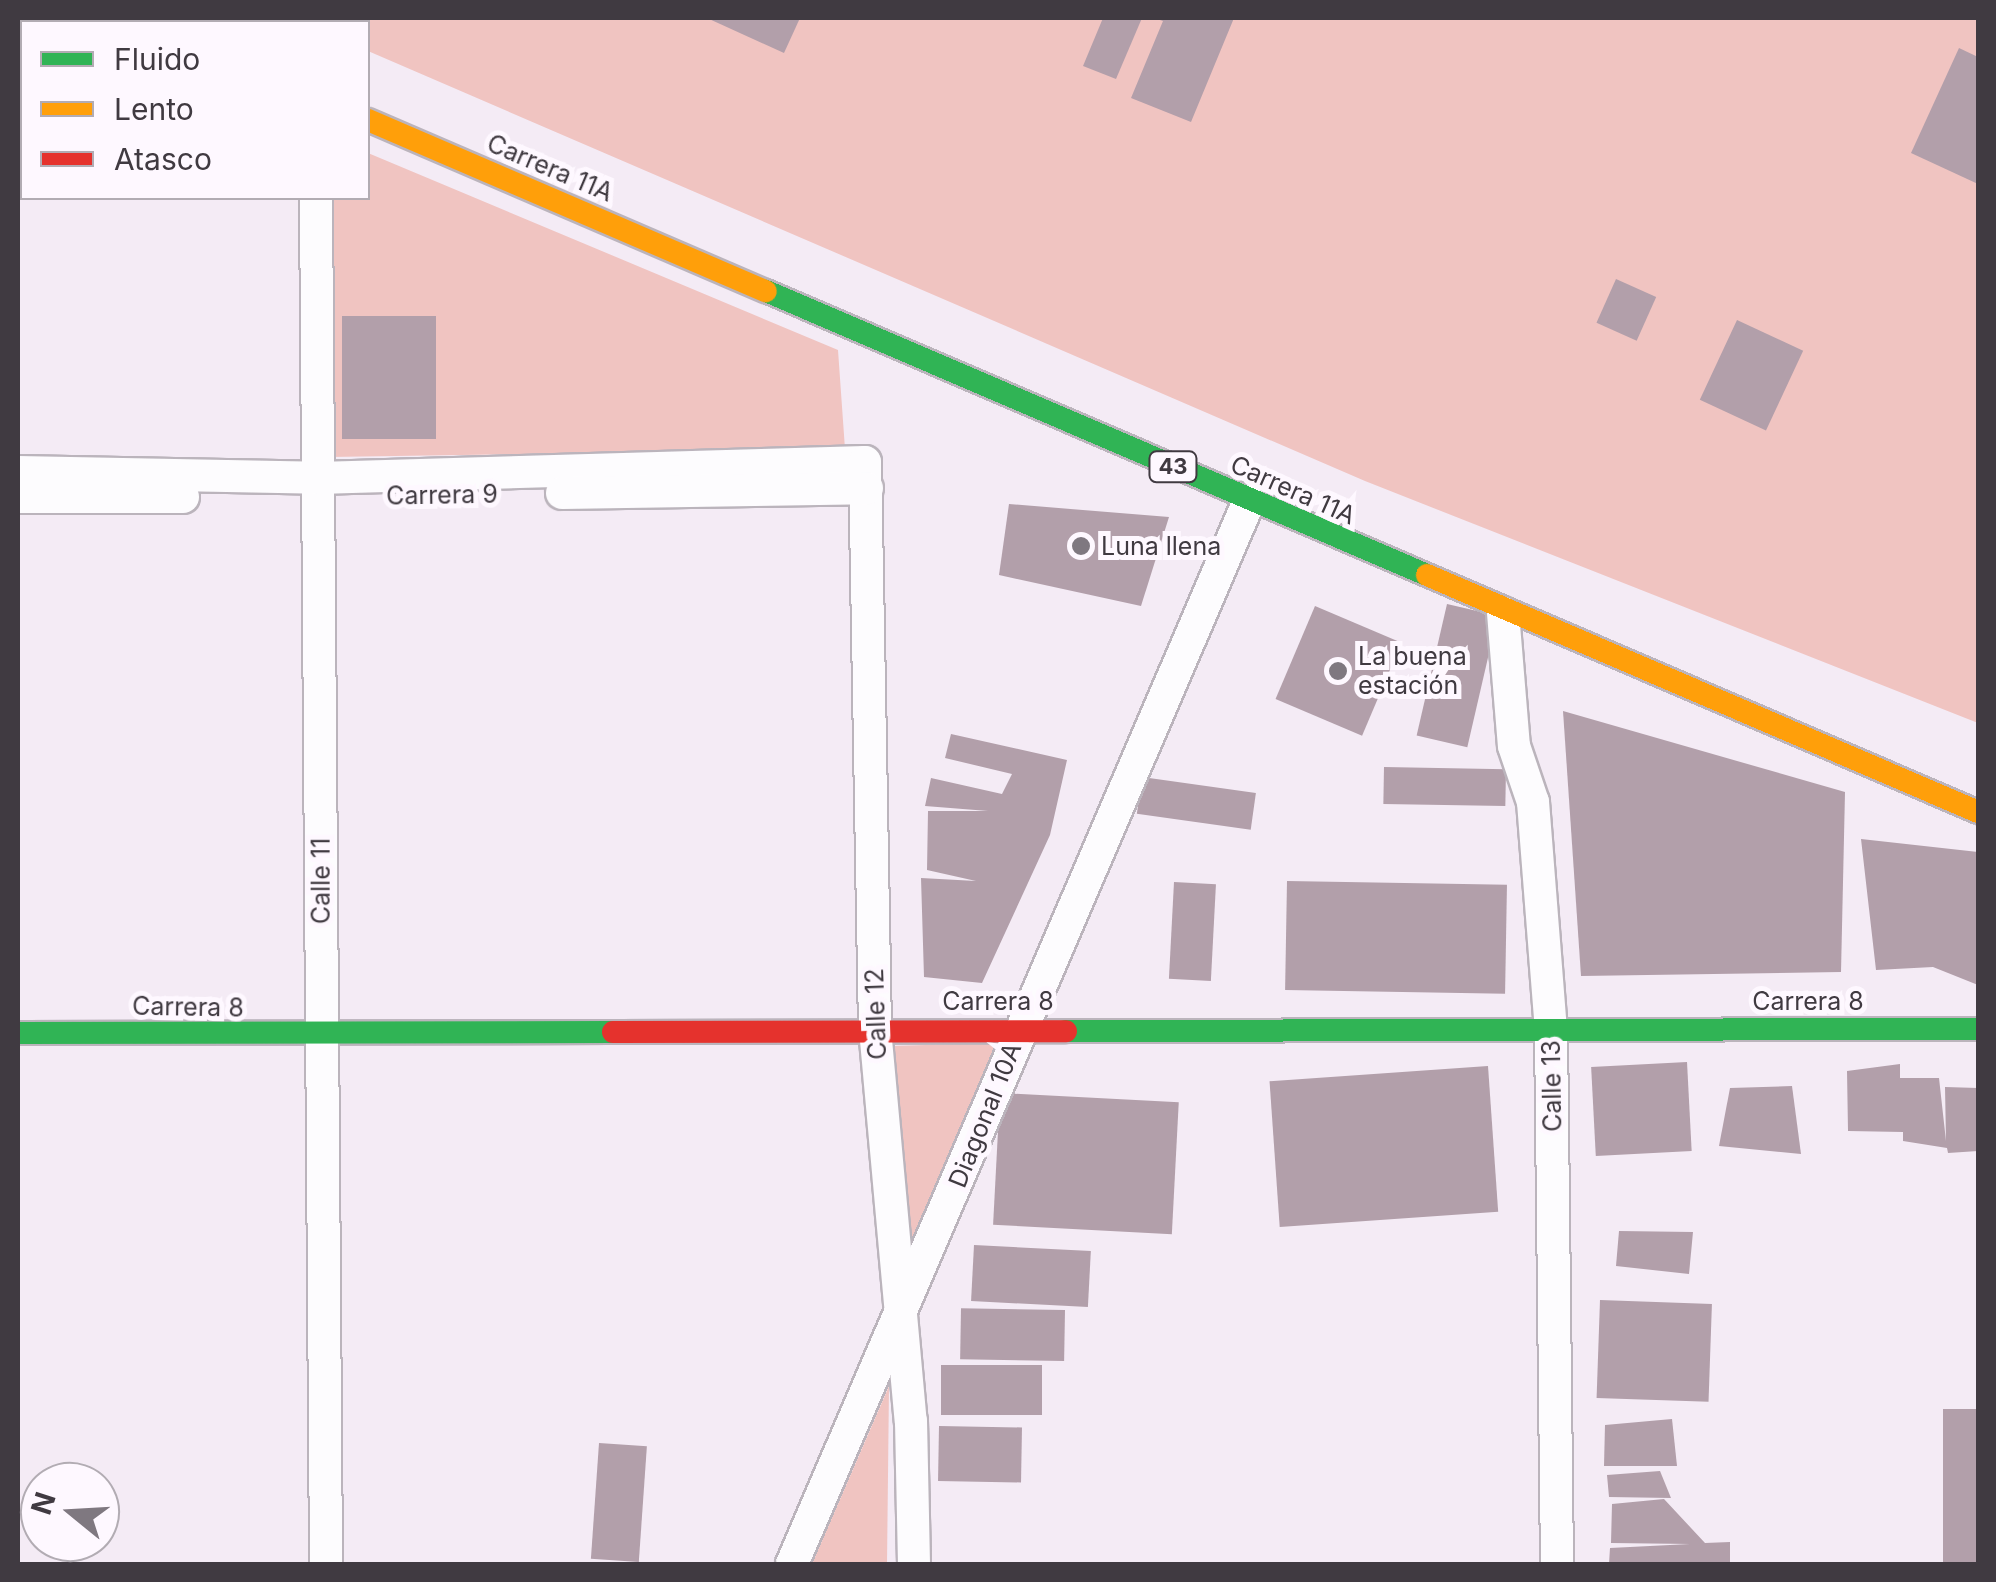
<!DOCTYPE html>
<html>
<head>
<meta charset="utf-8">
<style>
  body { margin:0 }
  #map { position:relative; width:1996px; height:1582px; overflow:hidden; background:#f4ebf5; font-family:Inter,sans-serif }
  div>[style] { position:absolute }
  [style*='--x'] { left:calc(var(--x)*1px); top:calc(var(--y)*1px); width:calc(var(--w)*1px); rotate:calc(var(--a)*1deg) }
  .green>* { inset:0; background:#f0c4c1 }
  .building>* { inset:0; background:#b29faa; transform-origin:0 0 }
  .roads { filter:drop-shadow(2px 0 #bbb4bc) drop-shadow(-2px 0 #bbb4bc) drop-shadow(0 2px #bbb4bc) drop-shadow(0 -2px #bbb4bc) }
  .street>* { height:32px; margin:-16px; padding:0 16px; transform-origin:16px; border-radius:16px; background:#fdfcfe }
  .fast>* { height:22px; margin:-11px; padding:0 11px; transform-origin:11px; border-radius:11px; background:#30b455 }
  .slow>* { height:22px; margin:-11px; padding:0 11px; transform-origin:11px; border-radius:11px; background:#ff9f0a }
  .jam>* { height:22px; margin:-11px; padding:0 11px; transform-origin:11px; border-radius:11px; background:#e5322d }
  .dots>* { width:28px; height:28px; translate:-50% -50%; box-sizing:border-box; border:5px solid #fef8ff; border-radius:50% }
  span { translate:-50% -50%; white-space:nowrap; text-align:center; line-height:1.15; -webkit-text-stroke:10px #fef8ff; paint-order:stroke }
  .shield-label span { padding:2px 8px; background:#fef8ff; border:2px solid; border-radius:8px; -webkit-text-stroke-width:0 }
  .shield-label { font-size:22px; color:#403a41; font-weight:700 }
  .street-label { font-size:25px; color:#403a41 }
  .poi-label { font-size:25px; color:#403a41 }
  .left { translate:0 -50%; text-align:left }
  .frame { position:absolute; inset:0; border:20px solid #403a41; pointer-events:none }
  .legend { position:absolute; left:20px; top:20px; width:350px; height:180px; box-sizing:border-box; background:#fef8ff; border:2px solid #b2acb3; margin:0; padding:12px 18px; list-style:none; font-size:30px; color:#403a41 }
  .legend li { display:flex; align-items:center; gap:20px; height:50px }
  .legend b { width:50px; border:2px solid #b2acb3 }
  .north { position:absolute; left:20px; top:1462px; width:100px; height:100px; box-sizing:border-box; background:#fef8ff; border:2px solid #b2acb3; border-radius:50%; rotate:288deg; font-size:28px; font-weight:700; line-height:40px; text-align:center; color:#403a41 }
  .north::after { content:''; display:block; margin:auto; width:35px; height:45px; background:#7f7880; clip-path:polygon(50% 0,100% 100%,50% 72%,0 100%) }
</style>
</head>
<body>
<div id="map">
  <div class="green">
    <i style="clip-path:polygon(291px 18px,1978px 18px,1978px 723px,1365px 481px,368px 51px,368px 22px)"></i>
    <i style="clip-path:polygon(368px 153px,838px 350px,845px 449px,329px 457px,325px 198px,368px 198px)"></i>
    <i style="clip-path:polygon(997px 1043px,908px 1266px,890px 1046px)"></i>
    <i style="clip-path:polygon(889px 1386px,887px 1564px,812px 1564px)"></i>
  </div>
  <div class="building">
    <i style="clip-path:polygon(707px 18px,800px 18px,784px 53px)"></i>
    <i style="clip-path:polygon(1103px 18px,1142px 18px,1116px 79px,1083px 66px)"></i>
    <i style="clip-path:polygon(1154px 18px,1234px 18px,1191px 122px,1131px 98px,1163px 21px)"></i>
    <i style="clip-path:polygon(1959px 48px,1978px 57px,1978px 184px,1911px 153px)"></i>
    <i style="left:1616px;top:279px;width:44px;height:48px;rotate:24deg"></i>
    <i style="left:342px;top:316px;width:94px;height:123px"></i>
    <i style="left:1737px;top:320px;width:73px;height:88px;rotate:25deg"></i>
    <i style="clip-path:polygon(1009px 504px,1169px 517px,1141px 606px,999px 575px)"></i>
    <i style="left:1447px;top:604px;width:52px;height:135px;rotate:13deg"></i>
    <i style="left:1315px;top:606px;width:94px;height:101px;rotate:23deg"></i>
    <i style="clip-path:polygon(1563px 711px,1845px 792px,1841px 972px,1581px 976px)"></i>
    <i style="clip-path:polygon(951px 734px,1067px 760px,1050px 835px,982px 983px,924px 977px,921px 878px,976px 881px,927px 870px,928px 811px,988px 811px,925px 806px,931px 778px,1002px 794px,1012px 774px,945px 758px)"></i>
    <i style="left:1384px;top:767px;width:122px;height:37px;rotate:1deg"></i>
    <i style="left:1142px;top:777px;width:115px;height:37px;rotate:8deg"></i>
    <i style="clip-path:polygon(1861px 839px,1978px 852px,1978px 985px,1933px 967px,1876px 970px)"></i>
    <i style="left:1287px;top:881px;width:220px;height:109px;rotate:1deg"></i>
    <i style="left:1174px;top:882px;width:42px;height:97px;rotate:3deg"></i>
    <i style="left:1687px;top:1062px;width:89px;height:96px;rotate:87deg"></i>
    <i style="clip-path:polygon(1900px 1064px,1900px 1078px,1939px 1078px,1946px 1141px,1945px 1087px,1978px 1088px,1978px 1151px,1948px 1153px,1947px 1148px,1903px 1141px,1903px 1132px,1848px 1131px,1847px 1071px)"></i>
    <i style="left:1488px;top:1066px;width:146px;height:219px;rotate:86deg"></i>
    <i style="clip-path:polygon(1792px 1086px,1801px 1154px,1719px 1146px,1730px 1088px)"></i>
    <i style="left:1000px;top:1093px;width:179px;height:132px;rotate:3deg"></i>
    <i style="clip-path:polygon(1619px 1231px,1693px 1232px,1689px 1274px,1616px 1266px)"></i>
    <i style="left:974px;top:1245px;width:117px;height:56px;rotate:3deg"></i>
    <i style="left:1600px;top:1300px;width:112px;height:98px;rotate:2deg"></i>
    <i style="left:1065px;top:1310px;width:51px;height:104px;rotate:91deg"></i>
    <i style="left:941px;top:1365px;width:101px;height:50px"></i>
    <i style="left:1978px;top:1409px;width:155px;height:35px;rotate:90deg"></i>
    <i style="clip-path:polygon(1672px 1419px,1677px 1466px,1604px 1466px,1605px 1425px)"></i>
    <i style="left:939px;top:1426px;width:83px;height:55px;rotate:1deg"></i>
    <i style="left:599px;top:1443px;width:48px;height:116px;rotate:4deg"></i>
    <i style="clip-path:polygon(1660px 1471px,1671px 1498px,1609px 1497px,1607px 1475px)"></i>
    <i style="clip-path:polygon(1664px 1499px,1705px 1543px,1730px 1542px,1730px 1564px,1609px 1564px,1610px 1548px,1690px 1544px,1611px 1543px,1612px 1504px)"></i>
  </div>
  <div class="roads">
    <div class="street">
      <i style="--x:316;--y:198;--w:1366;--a:89.58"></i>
      <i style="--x:18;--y:472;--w:300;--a:1.1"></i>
      <i style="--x:318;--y:478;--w:547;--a:-1.68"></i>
      <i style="--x:865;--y:462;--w:567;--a:88.99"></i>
      <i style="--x:875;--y:1029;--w:394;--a:84.8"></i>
      <i style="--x:911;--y:1421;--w:143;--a:88.8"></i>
      <i style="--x:562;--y:493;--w:305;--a:-0.9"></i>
      <i style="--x:18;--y:497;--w:165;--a:0"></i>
      <i style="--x:1503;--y:613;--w:133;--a:85.3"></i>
      <i style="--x:1514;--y:746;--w:59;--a:71.3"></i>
      <i style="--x:1533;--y:802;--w:228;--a:85.5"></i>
      <i style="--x:1551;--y:1029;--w:535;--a:89.36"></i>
      <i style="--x:792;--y:1564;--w:1157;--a:-66.74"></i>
    </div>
    <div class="fast">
      <i style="--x:766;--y:291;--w:719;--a:23.25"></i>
      <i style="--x:1066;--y:1031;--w:912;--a:-0.13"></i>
      <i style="--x:18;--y:1033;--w:595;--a:-0.1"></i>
    </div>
    <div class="slow">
      <i style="--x:138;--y:18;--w:12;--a:20"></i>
      <i style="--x:368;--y:120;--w:433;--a:23.3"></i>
      <i style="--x:1427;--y:575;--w:600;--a:23.27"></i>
    </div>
    <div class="jam">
      <i style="--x:613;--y:1032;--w:453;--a:-0.1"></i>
    </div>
  </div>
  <div class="dots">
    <i style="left:1081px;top:546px;background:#7f7880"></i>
    <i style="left:1338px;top:671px;background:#7f7880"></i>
  </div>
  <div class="shield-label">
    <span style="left:1173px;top:467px">43</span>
  </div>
  <div class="street-label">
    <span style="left:550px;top:168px;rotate:23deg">Carrera 11A</span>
    <span style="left:1293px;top:490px;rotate:24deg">Carrera 11A</span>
    <span style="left:442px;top:495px;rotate:-1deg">Carrera 9</span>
    <span style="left:321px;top:881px;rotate:-90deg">Calle 11</span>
    <span style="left:998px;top:1001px">Carrera 8</span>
    <span style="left:1808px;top:1001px">Carrera 8</span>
    <span style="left:188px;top:1007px;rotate:1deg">Carrera 8</span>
    <span style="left:876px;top:1014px;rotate:-92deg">Calle 12</span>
    <span style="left:1552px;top:1086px;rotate:-91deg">Calle 13</span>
    <span style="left:985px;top:1115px;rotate:-68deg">Diagonal 10A</span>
  </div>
  <div class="poi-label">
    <span class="left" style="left:1101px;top:546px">Luna llena</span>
    <span class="left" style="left:1358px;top:671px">La buena<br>estación</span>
  </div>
  <div class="frame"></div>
  <ul class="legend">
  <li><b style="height:12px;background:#30b455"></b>Fluido</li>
  <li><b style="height:12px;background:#ff9f0a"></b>Lento</li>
  <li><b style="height:12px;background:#e5322d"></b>Atasco</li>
  </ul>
  <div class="north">N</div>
</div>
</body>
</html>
